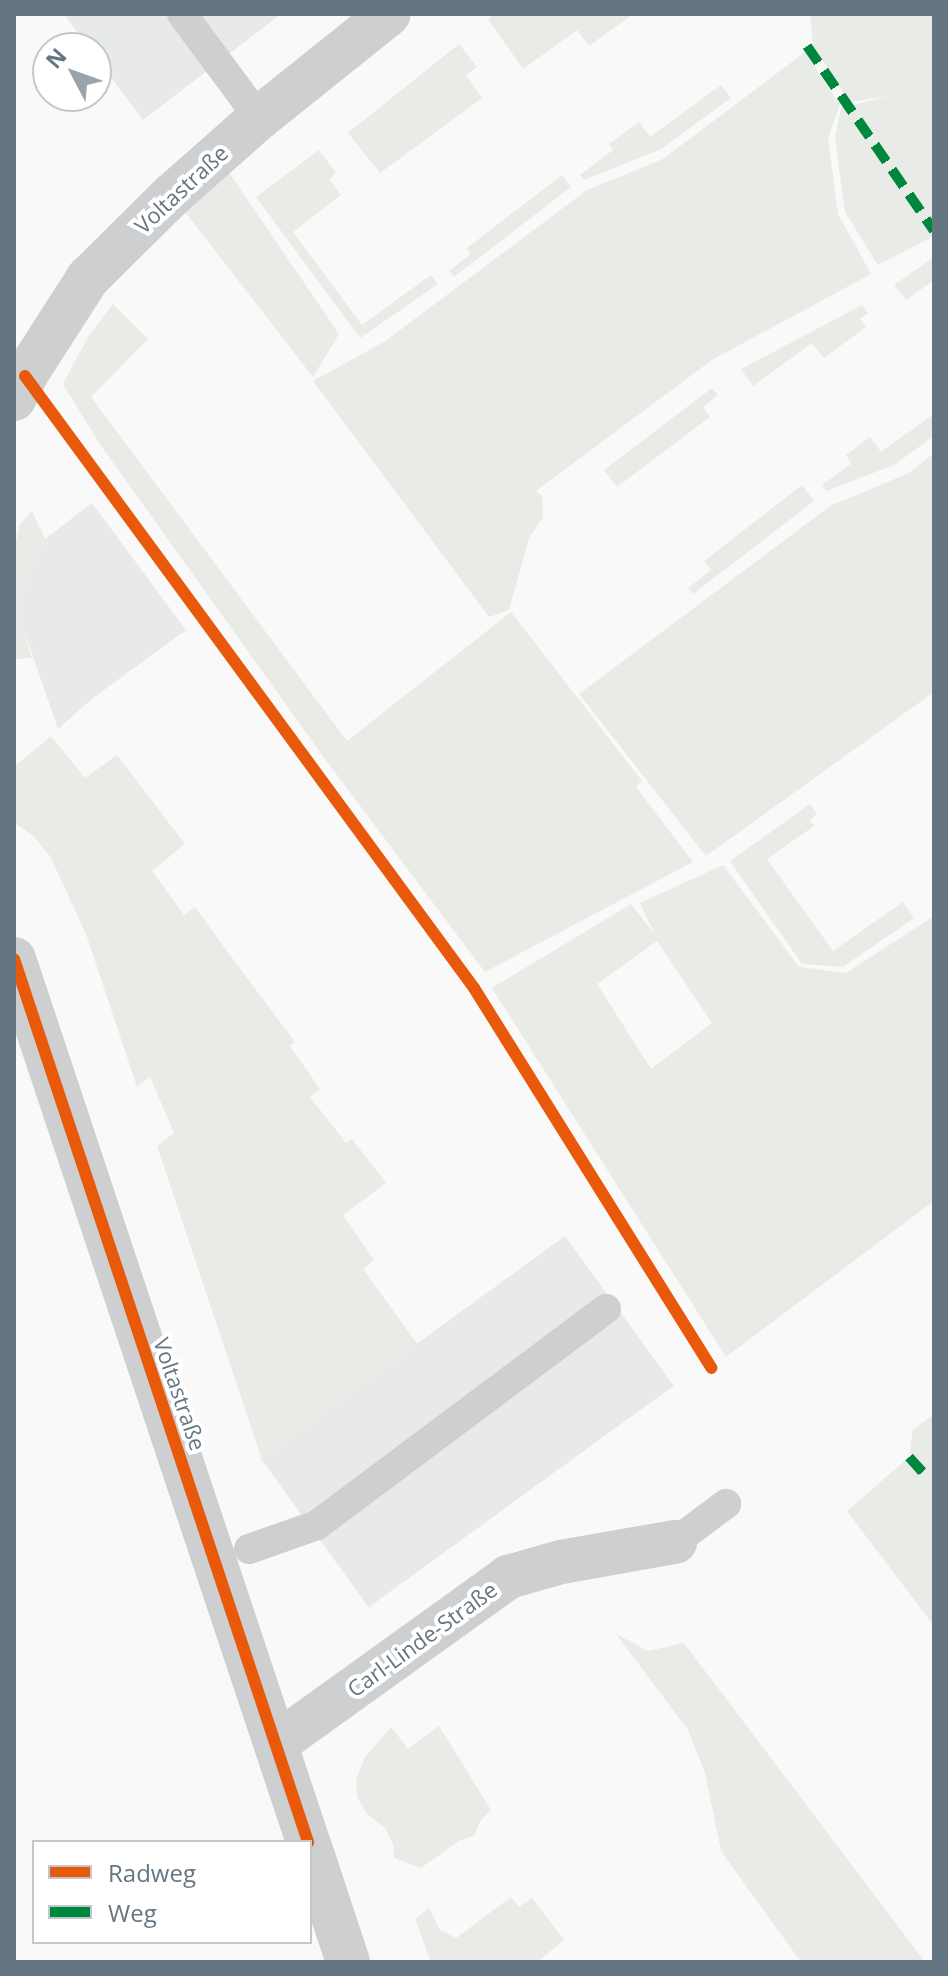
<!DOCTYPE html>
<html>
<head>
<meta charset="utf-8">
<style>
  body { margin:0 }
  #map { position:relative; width:948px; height:1976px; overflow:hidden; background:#f9f9f9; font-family:"Open Sans",sans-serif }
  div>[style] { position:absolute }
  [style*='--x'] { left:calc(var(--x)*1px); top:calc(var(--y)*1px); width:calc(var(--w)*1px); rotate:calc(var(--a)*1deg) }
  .built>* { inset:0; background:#e8e9e9; transform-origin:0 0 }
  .green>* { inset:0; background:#e8ebe6 }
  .service>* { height:30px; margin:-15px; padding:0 15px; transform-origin:15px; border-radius:15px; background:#cecfd0 }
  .minor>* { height:44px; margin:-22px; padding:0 22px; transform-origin:22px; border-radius:22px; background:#cecfd0 }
  .quiet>* { height:10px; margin-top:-5px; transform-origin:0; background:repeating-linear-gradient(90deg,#00873e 0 20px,transparent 0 30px) }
  .cycleway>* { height:12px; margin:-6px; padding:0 6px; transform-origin:6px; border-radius:6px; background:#e8590c }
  span { translate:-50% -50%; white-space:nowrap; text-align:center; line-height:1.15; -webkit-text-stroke:8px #fff; paint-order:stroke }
  .street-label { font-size:22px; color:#657683 }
  .frame { position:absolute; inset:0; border:16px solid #657683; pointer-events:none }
  .legend { position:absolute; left:32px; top:1840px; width:280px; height:104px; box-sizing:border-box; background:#fff; border:2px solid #c1c8cd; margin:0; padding:10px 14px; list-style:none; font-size:24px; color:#657683 }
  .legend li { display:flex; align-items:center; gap:16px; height:40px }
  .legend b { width:40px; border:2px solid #c1c8cd }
  .north { position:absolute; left:32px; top:32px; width:80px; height:80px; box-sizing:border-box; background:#fff; border:2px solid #c1c8cd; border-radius:50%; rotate:311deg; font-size:22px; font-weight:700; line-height:32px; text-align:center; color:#657683 }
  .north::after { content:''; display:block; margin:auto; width:28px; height:36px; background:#99a4ac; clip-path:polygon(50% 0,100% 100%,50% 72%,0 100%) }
</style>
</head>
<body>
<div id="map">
  <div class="built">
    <i style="clip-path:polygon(64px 14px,281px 14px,143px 120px,96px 57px,96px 48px,89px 48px)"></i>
    <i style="clip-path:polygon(92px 503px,186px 630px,93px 698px,58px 729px,20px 619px,26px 575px,45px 539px)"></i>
    <i style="left:565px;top:1236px;width:185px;height:377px;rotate:54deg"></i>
  </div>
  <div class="green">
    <i style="clip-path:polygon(494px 14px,633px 14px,589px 46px,577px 30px,523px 69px,488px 19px)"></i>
    <i style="clip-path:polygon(810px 14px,934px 14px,934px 236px,878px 265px,845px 212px,835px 138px,841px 108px,889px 96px,849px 102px,813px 45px)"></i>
    <i style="clip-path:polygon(459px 44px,477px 67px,466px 75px,482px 98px,380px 173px,348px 133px)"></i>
    <i style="clip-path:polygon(805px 52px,840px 105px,828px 138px,838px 214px,871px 274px,712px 360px,536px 491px,542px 496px,543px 517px,529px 538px,509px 610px,489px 617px,313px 381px,384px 342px,587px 190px,663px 159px)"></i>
    <i style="clip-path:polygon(721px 85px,731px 98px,661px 149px,584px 180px,580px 175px,613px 150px,609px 144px,639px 122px,650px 137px)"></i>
    <i style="clip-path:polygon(319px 150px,336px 173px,329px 179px,341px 195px,293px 232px,362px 325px,431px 275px,438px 284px,360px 338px,256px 197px)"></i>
    <i style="clip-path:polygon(219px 158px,339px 334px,313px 377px,172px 195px)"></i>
    <i style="clip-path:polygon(562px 175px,571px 187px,454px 277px,449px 271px,471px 254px,467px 248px)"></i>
    <i style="clip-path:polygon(934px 257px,934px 280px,906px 300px,894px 285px)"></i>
    <i style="clip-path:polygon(113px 304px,148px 339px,91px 397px,347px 741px,511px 612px,642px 781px,636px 787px,693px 862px,485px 972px,325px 759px,99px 443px,63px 384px,88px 337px)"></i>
    <i style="clip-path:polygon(862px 305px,868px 313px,860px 319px,866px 327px,824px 358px,812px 343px,753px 386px,741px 369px)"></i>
    <i style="clip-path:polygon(712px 388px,718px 395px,703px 407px,710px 417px,617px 487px,604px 470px)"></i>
    <i style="clip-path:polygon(934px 414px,934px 436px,894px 465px,826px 491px,822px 485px,851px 464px,846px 455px,870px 437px,881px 452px)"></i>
    <i style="clip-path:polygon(934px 453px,934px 692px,706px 856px,579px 694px,830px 506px,909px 473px)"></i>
    <i style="clip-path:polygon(802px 485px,814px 501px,693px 594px,688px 588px,711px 570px,704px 561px)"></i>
    <i style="clip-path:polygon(32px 511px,45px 539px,26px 575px,20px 619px,32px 658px,14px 659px,14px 550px,20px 524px)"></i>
    <i style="clip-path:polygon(51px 736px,85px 778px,117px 755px,185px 844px,152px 871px,184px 915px,195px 907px,227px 951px,295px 1042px,290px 1046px,320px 1089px,310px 1097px,346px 1143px,352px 1139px,386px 1183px,343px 1215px,374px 1260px,363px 1269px,418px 1345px,262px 1460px,157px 1146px,174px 1133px,150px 1077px,137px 1087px,86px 934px,50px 856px,34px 837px,14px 822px,14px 767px)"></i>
    <i style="clip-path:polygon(810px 804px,817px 814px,810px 820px,814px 826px,767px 859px,833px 951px,903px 902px,914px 918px,843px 967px,802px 964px,730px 861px)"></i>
    <i style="clip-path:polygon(evenodd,723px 865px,799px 967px,846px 973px,934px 916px,934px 1201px,726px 1357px,492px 988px,631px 904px,655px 935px,640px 903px,723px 865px,657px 941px,712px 1023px,651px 1069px,597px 984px,657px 941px)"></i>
    <i style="clip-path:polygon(934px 1414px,934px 1626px,847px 1511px,909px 1457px,913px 1430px)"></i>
    <i style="clip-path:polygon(616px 1634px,648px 1651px,684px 1643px,925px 1962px,801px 1962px,721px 1851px,705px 1773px,688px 1730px)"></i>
    <i style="clip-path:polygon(439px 1726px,491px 1810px,480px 1821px,474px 1836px,460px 1840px,421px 1868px,394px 1858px,393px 1844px,385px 1828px,368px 1815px,357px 1797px,356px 1779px,365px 1757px,391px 1727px,408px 1749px)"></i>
    <i style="clip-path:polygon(511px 1897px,519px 1907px,532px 1898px,564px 1940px,537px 1962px,431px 1962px,415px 1919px,429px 1908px,440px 1930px,456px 1938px)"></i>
  </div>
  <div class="service">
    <i style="--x:182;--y:14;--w:129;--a:53.5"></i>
    <i style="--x:675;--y:1542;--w:64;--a:-36.7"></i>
    <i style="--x:249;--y:1549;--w:72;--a:-19.4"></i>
    <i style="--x:317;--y:1525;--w:361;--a:-36.8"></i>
  </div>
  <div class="minor">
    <i style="--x:14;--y:399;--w:25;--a:-64"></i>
    <i style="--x:25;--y:376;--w:117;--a:-57.3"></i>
    <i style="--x:88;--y:278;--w:118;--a:-44.7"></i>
    <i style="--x:172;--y:195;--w:116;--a:-41.5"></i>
    <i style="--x:259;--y:118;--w:166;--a:-38.7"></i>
    <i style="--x:14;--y:959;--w:931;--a:71.58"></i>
    <i style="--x:276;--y:1744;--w:286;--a:-35.7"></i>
    <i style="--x:508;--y:1577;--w:55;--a:-15.8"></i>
    <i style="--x:561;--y:1562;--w:116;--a:-10"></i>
    <i style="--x:310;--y:1847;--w:121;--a:71.7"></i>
  </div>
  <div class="quiet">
    <i style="--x:807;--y:46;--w:224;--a:55.5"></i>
    <i style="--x:909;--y:1457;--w:28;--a:48"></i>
  </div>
  <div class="cycleway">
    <i style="--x:25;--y:376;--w:759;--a:53.73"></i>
    <i style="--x:474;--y:988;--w:448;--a:58"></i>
    <i style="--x:14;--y:959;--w:931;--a:71.58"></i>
  </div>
  <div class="street-label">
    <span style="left:181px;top:189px;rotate:-43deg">Voltastraße</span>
    <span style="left:180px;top:1394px;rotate:71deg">Voltastraße</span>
    <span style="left:422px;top:1639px;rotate:-36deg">Carl-Linde-Straße</span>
  </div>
  <div class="frame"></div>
  <ul class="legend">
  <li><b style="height:10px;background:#e8590c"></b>Radweg</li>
  <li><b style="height:10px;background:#00873e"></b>Weg</li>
  </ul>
  <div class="north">N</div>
</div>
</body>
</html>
